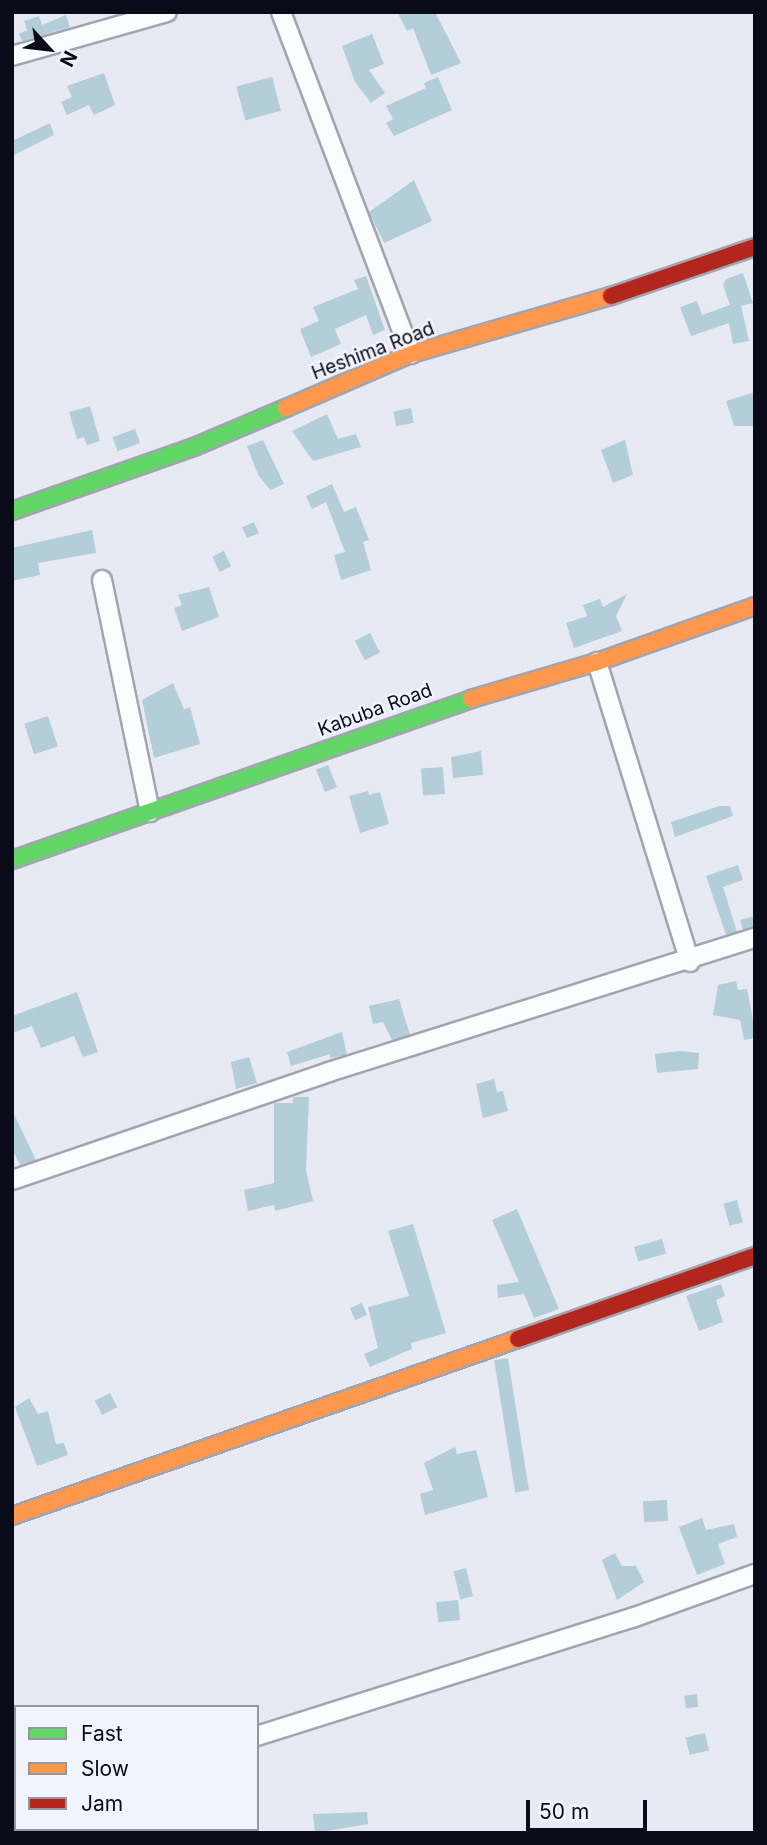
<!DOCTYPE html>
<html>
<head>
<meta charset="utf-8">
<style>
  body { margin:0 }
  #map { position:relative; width:767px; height:1845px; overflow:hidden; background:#e7eaf3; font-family:Inter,sans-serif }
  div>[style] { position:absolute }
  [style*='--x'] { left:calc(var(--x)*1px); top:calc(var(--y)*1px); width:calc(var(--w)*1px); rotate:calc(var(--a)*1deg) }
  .building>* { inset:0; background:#b3ced8; transform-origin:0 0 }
  .roads { filter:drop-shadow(2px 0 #a2a4af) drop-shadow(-2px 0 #a2a4af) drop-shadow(0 2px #a2a4af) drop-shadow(0 -2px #a2a4af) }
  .lane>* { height:9px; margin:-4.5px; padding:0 4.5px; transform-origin:4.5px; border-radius:4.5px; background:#fbfcfd }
  .street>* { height:18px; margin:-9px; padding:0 9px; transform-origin:9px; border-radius:9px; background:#fbfcfd }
  .fast>* { height:16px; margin:-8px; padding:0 8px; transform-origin:8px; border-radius:8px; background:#63d668 }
  .slow>* { height:16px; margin:-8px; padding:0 8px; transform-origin:8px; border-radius:8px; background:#ff974d }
  .jam>* { height:16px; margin:-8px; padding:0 8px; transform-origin:8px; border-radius:8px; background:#b3261e }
  span { translate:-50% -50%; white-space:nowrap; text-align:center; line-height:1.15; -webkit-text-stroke:5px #f1f4fd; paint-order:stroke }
  .street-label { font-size:19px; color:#090b19 }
  .frame { position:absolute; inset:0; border:14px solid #090b19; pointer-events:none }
  .legend { position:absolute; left:14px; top:1705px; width:245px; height:126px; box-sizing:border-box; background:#f1f4fd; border:2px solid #9497a2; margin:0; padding:9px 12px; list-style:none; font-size:21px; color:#090b19 }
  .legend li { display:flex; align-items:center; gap:14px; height:35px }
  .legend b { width:35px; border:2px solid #9497a2 }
  .north { position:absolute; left:14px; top:14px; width:70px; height:70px; -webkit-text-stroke:5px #f1f4fd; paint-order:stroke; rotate:117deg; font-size:19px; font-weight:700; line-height:28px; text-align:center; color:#090b19 }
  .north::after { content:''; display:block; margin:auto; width:24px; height:32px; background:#090b19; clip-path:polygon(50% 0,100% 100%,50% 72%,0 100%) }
  .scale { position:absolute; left:526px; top:1800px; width:121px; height:32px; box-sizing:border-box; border:4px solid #090b19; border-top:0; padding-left:9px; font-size:21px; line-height:24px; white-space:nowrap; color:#090b19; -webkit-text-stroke:5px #f1f4fd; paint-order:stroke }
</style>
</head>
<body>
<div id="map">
  <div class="building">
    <i style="clip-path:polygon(397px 12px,435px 12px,461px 63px,431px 75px,413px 28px,407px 31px)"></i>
    <i style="clip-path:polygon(66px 15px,70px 27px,22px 41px,19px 34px,27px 30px,24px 21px,39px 16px,42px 25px)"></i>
    <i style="clip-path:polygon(372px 34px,384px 64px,369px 70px,385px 93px,371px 103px,355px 82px,342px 46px)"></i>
    <i style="clip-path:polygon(104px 73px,115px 105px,94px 115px,89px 105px,67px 115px,61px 102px,72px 97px,67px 86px)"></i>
    <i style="left:272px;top:77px;width:35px;height:37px;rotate:75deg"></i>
    <i style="clip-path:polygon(438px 77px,452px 110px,394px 136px,386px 123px,393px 119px,386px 106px,426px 88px,424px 83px)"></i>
    <i style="clip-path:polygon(50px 123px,54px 135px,12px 156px,12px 141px)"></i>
    <i style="clip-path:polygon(414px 180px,432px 221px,384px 243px,369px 212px)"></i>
    <i style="clip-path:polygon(743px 273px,753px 303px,741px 306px,749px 341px,733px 344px,729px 323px,691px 336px,680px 307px,697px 301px,702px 315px,730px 305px,723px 285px,726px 279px)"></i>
    <i style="clip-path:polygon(366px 276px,385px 330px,373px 335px,366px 315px,335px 329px,341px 344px,311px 357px,300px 329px,319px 321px,313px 307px,358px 289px,354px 280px)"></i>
    <i style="clip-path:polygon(755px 392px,755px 426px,734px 426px,726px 401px)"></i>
    <i style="clip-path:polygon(90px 406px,100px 441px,87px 445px,84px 437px,77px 439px,69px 412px)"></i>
    <i style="left:411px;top:408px;width:15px;height:18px;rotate:79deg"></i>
    <i style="clip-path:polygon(327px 414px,338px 439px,356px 434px,361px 447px,313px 461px,292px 431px)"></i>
    <i style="left:135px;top:429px;width:15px;height:24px;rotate:70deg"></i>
    <i style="clip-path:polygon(263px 440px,284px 484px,270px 490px,258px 475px,247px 446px)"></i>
    <i style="clip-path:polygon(625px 440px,633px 475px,613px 483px,601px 450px)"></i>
    <i style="clip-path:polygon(332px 484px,344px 512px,356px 507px,369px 540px,363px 542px,371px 570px,341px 580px,334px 555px,345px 552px,326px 502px,312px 509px,306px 496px)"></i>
    <i style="left:254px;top:522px;width:12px;height:13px;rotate:66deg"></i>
    <i style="clip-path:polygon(92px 530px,96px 553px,38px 563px,40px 575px,12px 581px,12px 548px)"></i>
    <i style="left:224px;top:551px;width:17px;height:13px;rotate:65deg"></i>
    <i style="clip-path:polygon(209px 587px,219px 617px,182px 631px,174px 608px,182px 605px,178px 595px)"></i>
    <i style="clip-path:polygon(627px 594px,616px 616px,622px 631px,574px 648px,566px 623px,587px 616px,583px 605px,600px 599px,603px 607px)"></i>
    <i style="left:370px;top:633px;width:22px;height:17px;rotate:63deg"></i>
    <i style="clip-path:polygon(173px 683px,184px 709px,190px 707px,200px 744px,154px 758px,142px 700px)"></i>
    <i style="left:48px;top:716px;width:32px;height:25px;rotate:72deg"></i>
    <i style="clip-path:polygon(481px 751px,483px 775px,453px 778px,451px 757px)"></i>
    <i style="left:328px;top:765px;width:24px;height:13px;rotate:68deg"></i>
    <i style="left:443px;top:767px;width:27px;height:22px;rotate:86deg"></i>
    <i style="clip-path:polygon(368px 791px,369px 795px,380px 792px,389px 824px,360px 833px,349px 796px)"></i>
    <i style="clip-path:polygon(719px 806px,730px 806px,733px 816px,675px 837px,671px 822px)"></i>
    <i style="clip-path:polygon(738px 865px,743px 880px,723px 887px,737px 932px,726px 935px,706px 876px)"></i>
    <i style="clip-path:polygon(755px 916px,755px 927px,743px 930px,740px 920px)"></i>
    <i style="clip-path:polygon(736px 981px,738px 990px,747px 989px,755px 1029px,755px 1038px,744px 1040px,740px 1020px,713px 1015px,718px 985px)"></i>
    <i style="clip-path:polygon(77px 992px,98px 1052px,83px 1057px,74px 1036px,41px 1048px,32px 1026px,12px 1033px,12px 1016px)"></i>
    <i style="clip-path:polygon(399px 999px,410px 1035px,392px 1040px,383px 1022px,373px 1024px,369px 1006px)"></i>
    <i style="clip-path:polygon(342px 1032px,347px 1055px,330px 1058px,330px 1054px,291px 1066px,287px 1052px)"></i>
    <i style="clip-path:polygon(680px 1051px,699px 1053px,698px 1069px,657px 1073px,655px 1054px)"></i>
    <i style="clip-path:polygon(249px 1057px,257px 1083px,236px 1089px,231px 1062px)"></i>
    <i style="clip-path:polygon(494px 1079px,497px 1092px,503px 1091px,508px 1111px,483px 1118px,476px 1084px)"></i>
    <i style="clip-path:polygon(293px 1097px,309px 1097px,306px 1170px,313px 1201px,275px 1211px,274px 1205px,248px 1211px,244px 1190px,274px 1183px,274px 1103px,293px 1103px)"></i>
    <i style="clip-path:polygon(12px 1110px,36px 1160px,20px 1165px,12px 1149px)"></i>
    <i style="left:737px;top:1200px;width:23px;height:14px;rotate:75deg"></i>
    <i style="clip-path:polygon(517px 1209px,559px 1309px,534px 1318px,524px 1294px,498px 1298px,497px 1285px,519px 1282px,492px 1220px)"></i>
    <i style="clip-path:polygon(413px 1224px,446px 1333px,411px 1343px,412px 1349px,370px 1367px,364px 1354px,378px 1348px,368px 1307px,409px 1296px,388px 1231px)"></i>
    <i style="left:662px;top:1239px;width:15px;height:29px;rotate:74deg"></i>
    <i style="clip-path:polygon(721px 1284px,725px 1296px,716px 1300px,723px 1322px,699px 1331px,686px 1296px)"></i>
    <i style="left:362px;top:1303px;width:13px;height:13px;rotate:67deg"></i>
    <i style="left:508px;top:1358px;width:134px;height:14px;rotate:81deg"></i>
    <i style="left:110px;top:1393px;width:16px;height:17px;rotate:63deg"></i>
    <i style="clip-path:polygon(29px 1398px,38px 1414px,48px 1411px,56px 1444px,64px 1443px,68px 1455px,37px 1466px,15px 1407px)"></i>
    <i style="clip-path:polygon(455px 1447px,457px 1454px,476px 1450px,488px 1497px,425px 1515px,420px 1494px,433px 1490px,424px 1463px)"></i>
    <i style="left:667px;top:1500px;width:21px;height:24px;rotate:87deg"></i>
    <i style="clip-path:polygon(702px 1518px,706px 1530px,734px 1524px,737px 1537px,718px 1544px,725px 1564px,697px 1575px,679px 1527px)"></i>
    <i style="clip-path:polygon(615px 1553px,622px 1566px,636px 1566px,644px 1582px,617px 1600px,602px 1560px)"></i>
    <i style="left:466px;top:1568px;width:29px;height:13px;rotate:76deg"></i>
    <i style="left:458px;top:1600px;width:20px;height:22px;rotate:84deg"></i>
    <i style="clip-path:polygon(697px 1694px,698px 1707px,686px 1708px,684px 1696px)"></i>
    <i style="left:705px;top:1733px;width:18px;height:20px;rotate:77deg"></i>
    <i style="clip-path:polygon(367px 1812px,368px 1824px,315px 1833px,313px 1814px)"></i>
  </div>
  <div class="roads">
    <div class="lane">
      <i style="--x:201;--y:1829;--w:4;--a:76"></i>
    </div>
    <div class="street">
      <i style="--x:281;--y:12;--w:366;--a:69.2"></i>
      <i style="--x:12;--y:56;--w:161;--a:-15.8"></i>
      <i style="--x:102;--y:580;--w:237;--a:78.3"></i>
      <i style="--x:597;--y:662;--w:314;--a:72.8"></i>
      <i style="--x:12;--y:1180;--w:335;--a:-18.8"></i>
      <i style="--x:329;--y:1072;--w:447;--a:-17.5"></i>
      <i style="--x:257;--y:1736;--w:393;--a:-17.5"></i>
      <i style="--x:632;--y:1618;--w:131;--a:-19.7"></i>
      <i style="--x:12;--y:1821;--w:4;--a:-14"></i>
    </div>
    <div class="fast">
      <i style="--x:12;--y:511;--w:193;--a:-19.4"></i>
      <i style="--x:194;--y:447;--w:100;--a:-23"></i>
      <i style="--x:12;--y:860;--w:486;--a:-19.3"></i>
    </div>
    <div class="slow">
      <i style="--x:286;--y:408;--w:136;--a:-23.4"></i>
      <i style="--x:411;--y:354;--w:208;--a:-16.2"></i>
      <i style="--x:471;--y:699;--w:131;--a:-16.4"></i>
      <i style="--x:597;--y:662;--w:168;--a:-19.5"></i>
      <i style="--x:12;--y:1516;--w:536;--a:-19.28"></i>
    </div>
    <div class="jam">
      <i style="--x:611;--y:296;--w:152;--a:-18.8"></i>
      <i style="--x:518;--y:1339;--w:251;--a:-19.3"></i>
    </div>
  </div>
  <div class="street-label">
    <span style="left:373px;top:351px;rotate:-21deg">Heshima Road</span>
    <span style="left:375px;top:710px;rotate:-20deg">Kabuba Road</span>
  </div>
  <div class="frame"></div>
  <ul class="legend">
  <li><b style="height:9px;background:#63d668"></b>Fast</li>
  <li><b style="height:9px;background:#ff974d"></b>Slow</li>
  <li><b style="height:9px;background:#b3261e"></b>Jam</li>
  </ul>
  <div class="north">N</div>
  <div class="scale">50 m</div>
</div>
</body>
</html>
